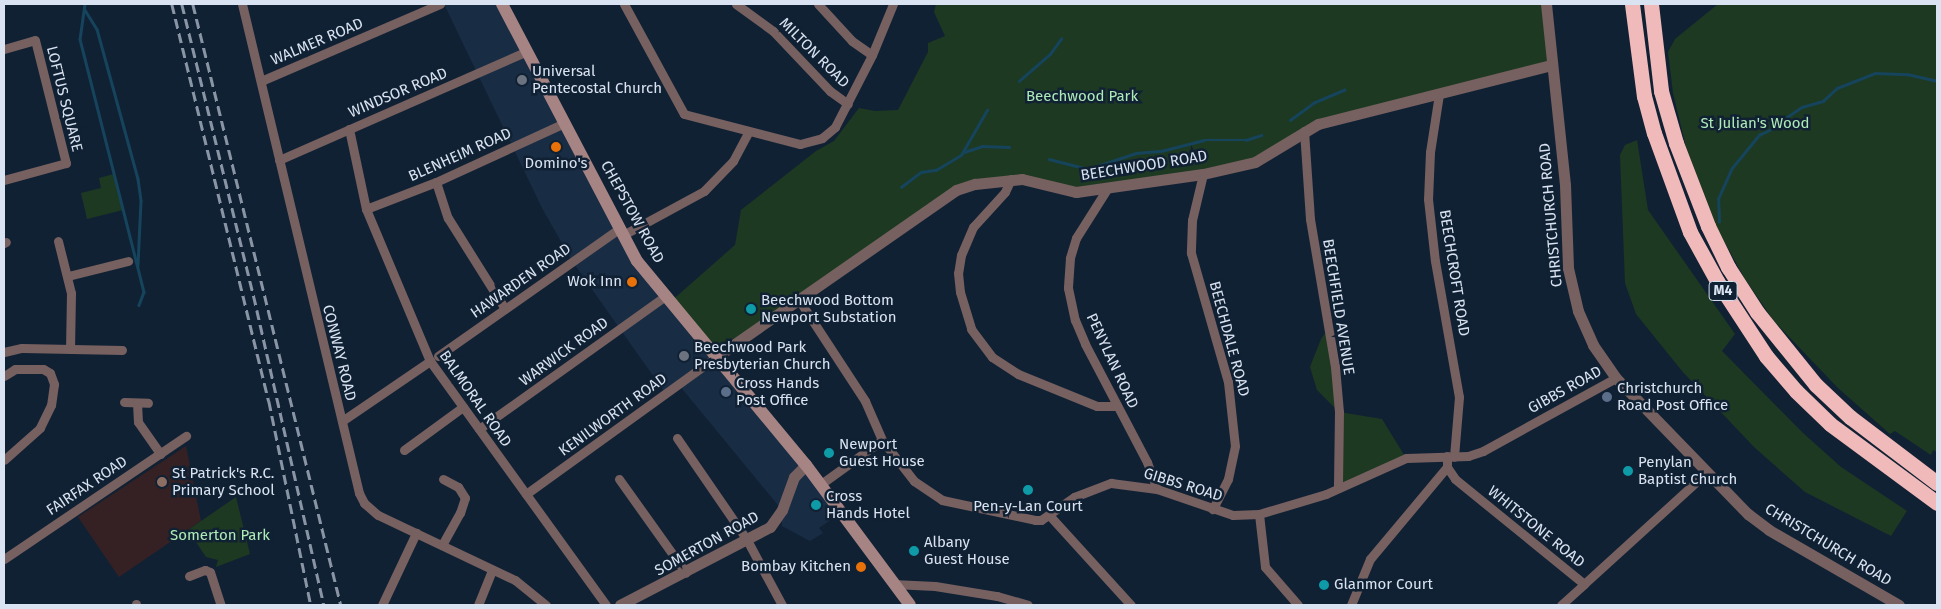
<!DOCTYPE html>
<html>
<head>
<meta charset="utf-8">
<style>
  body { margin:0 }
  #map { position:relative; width:1941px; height:609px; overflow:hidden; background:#112134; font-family:"Fira Sans",sans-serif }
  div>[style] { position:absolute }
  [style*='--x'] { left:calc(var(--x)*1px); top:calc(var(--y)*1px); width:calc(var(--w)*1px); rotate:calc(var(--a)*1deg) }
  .built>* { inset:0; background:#182c44 }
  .education>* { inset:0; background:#352124 }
  .green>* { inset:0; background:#1d3922 }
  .stream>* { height:2.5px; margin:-1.25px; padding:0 1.25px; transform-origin:1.25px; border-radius:1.25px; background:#15445c }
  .minor>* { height:9px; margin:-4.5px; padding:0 4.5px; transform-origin:4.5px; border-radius:4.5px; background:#766060 }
  .tertiary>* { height:11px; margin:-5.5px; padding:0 5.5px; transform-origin:5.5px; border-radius:5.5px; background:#766060 }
  .secondary>* { height:12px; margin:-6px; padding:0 6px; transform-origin:6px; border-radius:6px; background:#a78484 }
  .motorway>* { height:15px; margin:-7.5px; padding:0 7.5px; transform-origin:7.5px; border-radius:7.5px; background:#f0b9ba }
  .rail>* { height:2.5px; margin-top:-1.25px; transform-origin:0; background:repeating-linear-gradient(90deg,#8995a5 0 10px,transparent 0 15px) }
  .dots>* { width:14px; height:14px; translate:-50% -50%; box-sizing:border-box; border:2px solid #112134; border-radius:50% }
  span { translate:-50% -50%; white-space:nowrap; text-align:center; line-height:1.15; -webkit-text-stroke:5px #112134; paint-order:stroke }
  .shield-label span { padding:1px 4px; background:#112134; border:1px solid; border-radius:4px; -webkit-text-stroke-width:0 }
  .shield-label { font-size:14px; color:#d9e3f1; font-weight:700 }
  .street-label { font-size:15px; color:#d9e3f1 }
  .poi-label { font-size:15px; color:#d9e3f1 }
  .left { translate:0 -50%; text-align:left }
  .right { translate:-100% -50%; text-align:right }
  .park-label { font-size:15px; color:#afebb7 }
  .frame { position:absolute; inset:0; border:5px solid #d9e3f1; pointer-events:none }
</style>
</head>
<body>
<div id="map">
  <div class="built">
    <i style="clip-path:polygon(444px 4px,502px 4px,623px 235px,841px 513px,819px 528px,823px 533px,810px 541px,782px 526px,782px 510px,679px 385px,666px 394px,620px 329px,572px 261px,542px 208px)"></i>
  </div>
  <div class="education">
    <i style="clip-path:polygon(186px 446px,201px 521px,119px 577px,78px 517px)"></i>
  </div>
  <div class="green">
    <i style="clip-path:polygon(936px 4px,1546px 4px,1551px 65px,1333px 120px,1255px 162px,1076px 192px,1033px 180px,975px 184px,716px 357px,669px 303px,735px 245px,741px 210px,816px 151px,834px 141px,859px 108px,875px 111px,898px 110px,928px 52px,928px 43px,945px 36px,934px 12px)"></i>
    <i style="clip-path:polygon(1718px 4px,1937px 4px,1937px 452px,1933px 450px,1931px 455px,1895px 431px,1890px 434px,1838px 388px,1774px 321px,1745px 279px,1718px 230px,1686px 147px,1673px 93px,1668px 52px,1675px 39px)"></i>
    <i style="clip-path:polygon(1637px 140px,1648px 210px,1735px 334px,1722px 351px,1803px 433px,1841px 467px,1907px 511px,1891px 536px,1805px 492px,1754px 447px,1682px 371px,1636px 314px,1625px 283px,1620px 155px,1625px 145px)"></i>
    <i style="clip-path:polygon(114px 174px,123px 210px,87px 219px,81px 193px,101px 188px,99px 178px)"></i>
    <i style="clip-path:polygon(1328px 329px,1339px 412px,1382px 419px,1406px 458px,1338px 488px,1339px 412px,1317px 390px,1310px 367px,1321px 339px)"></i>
    <i style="clip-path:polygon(236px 497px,250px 554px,216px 567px,218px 560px,206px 557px,188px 530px)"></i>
  </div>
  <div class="stream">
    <i style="--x:85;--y:4;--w:35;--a:98"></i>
    <i style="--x:80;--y:39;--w:261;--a:75.8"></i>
    <i style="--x:144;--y:292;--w:14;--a:111"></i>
    <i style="--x:85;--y:10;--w:22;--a:58"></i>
    <i style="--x:97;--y:29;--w:156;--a:74.7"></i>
    <i style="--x:138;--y:179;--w:22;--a:82"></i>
    <i style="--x:141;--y:201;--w:64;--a:92.7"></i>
    <i style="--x:1019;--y:81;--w:41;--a:-41.1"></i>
    <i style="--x:1050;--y:54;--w:19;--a:-54"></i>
    <i style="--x:1290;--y:120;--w:29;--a:-36"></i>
    <i style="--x:1313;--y:103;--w:34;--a:-23"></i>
    <i style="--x:964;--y:152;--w:19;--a:-18"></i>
    <i style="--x:982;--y:146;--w:27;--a:2"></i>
    <i style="--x:1049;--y:159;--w:40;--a:14.4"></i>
    <i style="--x:1088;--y:169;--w:51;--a:-18.4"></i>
    <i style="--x:1136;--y:153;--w:25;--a:-5"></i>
    <i style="--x:1161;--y:151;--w:44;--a:-14.3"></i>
    <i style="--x:1204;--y:140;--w:42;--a:0"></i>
    <i style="--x:1246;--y:140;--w:16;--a:-18"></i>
    <i style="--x:901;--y:187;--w:25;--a:-37"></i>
    <i style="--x:921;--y:172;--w:15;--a:-8"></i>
    <i style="--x:936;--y:170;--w:29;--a:-31"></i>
    <i style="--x:961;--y:155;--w:52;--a:-60"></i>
    <i style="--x:1719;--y:222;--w:23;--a:-92"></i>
    <i style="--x:1718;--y:199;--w:34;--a:-66"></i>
    <i style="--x:1732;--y:168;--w:43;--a:-50.7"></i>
    <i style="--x:1759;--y:135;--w:19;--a:-25"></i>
    <i style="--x:1776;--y:127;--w:15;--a:-42"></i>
    <i style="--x:1787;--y:117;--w:18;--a:-34"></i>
    <i style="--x:1802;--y:107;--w:22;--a:-16"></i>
    <i style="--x:1823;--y:101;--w:19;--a:-43"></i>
    <i style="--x:1837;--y:88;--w:41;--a:-21.5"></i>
    <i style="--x:1875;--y:73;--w:32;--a:2"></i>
    <i style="--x:1907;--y:74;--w:31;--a:13"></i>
  </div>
  <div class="minor">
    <i style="--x:242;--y:4;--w:503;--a:76.54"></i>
    <i style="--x:359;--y:493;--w:11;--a:63"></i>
    <i style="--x:364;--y:503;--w:18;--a:41"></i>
    <i style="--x:378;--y:515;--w:152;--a:25.4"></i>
    <i style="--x:515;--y:580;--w:40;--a:39"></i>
    <i style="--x:624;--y:4;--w:125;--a:61.4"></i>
    <i style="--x:684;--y:114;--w:120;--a:14.5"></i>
    <i style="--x:800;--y:144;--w:23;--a:-15"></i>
    <i style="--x:822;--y:138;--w:17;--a:-40"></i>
    <i style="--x:835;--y:127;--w:81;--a:-62.8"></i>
    <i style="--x:872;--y:55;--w:55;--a:-67.6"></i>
    <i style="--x:736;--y:4;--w:46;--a:36.1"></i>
    <i style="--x:773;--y:31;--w:83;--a:46.5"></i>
    <i style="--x:830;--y:91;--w:22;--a:36"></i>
    <i style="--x:818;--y:4;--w:50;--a:47.4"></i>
    <i style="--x:852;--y:41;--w:24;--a:35"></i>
    <i style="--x:4;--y:49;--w:32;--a:-16"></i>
    <i style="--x:35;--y:40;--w:127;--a:75.9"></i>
    <i style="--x:66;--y:163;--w:64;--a:164.7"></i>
    <i style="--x:261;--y:81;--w:195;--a:-23.3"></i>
    <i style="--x:1439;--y:94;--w:59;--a:98.8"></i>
    <i style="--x:1430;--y:152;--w:47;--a:92.4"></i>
    <i style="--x:1428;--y:199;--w:62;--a:83.6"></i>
    <i style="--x:1435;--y:261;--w:138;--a:80"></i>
    <i style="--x:1459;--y:397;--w:60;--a:94.8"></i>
    <i style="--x:349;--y:129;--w:82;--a:78"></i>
    <i style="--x:366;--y:209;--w:165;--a:67.2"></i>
    <i style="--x:430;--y:361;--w:301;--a:54.2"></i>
    <i style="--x:1304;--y:131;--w:88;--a:86.1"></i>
    <i style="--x:1310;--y:219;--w:150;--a:80.4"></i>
    <i style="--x:1335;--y:367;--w:45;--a:84.9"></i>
    <i style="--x:1339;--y:412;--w:76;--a:90.8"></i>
    <i style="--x:279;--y:160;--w:271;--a:-23.7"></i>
    <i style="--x:1203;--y:174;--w:47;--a:103.4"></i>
    <i style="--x:1192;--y:220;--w:33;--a:92"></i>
    <i style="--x:1191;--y:253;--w:134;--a:74"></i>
    <i style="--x:1228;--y:382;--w:64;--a:83.8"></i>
    <i style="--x:1235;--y:446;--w:34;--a:102"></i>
    <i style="--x:1228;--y:479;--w:34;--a:117"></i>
    <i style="--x:1011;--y:179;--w:14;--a:115"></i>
    <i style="--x:1005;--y:192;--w:47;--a:132.4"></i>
    <i style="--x:973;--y:227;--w:30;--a:113"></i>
    <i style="--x:961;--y:255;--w:18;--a:99"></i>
    <i style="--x:958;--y:273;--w:19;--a:84"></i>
    <i style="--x:960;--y:292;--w:39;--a:73"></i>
    <i style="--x:971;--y:329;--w:35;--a:53"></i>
    <i style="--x:992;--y:357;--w:31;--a:33"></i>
    <i style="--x:1018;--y:374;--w:85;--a:22.1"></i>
    <i style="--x:1097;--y:406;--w:20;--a:0"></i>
    <i style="--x:436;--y:182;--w:38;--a:72"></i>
    <i style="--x:448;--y:218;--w:107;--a:57.9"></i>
    <i style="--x:1107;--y:189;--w:58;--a:122.3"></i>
    <i style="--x:1076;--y:238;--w:21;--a:107"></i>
    <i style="--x:1070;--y:258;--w:30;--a:94"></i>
    <i style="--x:1068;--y:288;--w:33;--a:78"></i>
    <i style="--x:1075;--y:320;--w:26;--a:67"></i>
    <i style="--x:1085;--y:344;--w:133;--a:62.3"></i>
    <i style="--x:1147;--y:462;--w:29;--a:70"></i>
    <i style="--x:366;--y:209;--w:75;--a:-21.1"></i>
    <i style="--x:436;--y:182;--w:141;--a:-24.7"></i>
    <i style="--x:623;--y:235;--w:92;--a:-28.5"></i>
    <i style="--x:704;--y:191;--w:42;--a:-46"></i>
    <i style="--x:733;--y:161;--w:32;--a:-62"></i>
    <i style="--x:58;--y:241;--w:54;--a:76"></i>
    <i style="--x:71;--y:293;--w:56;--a:91"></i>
    <i style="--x:4;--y:243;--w:2;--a:-27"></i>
    <i style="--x:68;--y:276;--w:62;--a:-14"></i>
    <i style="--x:799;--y:300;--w:121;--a:56.8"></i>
    <i style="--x:865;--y:401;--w:43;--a:66.4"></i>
    <i style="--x:882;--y:440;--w:52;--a:52"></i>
    <i style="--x:914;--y:481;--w:34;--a:34"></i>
    <i style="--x:942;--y:500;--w:95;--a:12.1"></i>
    <i style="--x:1035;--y:520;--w:6;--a:0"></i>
    <i style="--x:1041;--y:520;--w:40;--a:-34.9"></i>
    <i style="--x:1074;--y:497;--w:40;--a:-21"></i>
    <i style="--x:1111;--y:483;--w:46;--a:7.4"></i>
    <i style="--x:1157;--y:489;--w:80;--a:18.9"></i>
    <i style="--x:1233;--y:515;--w:26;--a:-2"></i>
    <i style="--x:1259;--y:514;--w:70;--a:-16.6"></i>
    <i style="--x:1326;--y:494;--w:88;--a:-24.2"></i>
    <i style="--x:1406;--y:458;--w:62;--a:-1.8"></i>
    <i style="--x:1468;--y:456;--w:16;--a:-18"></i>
    <i style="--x:1483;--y:451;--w:152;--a:-28.8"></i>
    <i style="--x:4;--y:352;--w:18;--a:-13"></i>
    <i style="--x:22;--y:348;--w:100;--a:1.1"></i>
    <i style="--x:438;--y:356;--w:223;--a:-35.1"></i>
    <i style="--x:4;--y:376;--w:13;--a:-32"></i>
    <i style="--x:15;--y:369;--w:28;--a:0"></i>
    <i style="--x:43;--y:369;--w:8;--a:30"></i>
    <i style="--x:50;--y:373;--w:12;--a:70"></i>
    <i style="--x:54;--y:384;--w:21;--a:98"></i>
    <i style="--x:51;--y:405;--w:25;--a:116"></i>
    <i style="--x:40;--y:428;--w:48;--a:138.4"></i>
    <i style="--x:124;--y:402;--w:24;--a:2"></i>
    <i style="--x:137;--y:403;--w:19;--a:87"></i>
    <i style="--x:138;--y:422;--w:39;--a:55"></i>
    <i style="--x:342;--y:421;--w:107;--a:-34.3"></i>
    <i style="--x:479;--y:429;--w:227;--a:-35.5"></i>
    <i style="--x:677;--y:438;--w:124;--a:55.5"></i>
    <i style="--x:747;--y:540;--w:74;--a:61.7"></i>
    <i style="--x:404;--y:450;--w:73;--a:-36.1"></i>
    <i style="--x:1447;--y:456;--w:11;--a:90"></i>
    <i style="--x:1447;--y:467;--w:14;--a:56"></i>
    <i style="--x:1455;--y:479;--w:166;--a:39.1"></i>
    <i style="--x:1584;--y:584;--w:165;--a:-42.3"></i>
    <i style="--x:619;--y:479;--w:115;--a:54.5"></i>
    <i style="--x:821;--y:484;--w:75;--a:-35.8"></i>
    <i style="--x:526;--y:494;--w:234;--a:-35.8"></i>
    <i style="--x:1259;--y:514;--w:53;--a:83.5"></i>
    <i style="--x:1265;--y:567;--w:50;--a:49"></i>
    <i style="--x:1049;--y:515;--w:122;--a:47.7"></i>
    <i style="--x:442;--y:545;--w:37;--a:-61"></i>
    <i style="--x:460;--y:513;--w:16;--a:-72"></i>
    <i style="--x:465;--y:498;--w:13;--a:-122"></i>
    <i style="--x:458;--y:487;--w:17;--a:-152"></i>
    <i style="--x:4;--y:559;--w:220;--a:-34.1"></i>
    <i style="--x:189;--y:576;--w:17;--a:-21"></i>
    <i style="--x:205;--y:570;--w:5;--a:22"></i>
    <i style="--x:210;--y:572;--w:35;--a:72"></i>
    <i style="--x:893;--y:584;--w:42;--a:2.7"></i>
    <i style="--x:935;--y:586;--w:63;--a:9.2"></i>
    <i style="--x:997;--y:596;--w:32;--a:16"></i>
    <i style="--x:136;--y:604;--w:1;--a:90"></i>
    <i style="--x:382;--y:605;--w:80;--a:-64.7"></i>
    <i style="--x:478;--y:605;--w:38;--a:-68"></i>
    <i style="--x:1351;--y:605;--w:50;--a:-67.6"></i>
    <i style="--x:1370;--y:559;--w:120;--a:-50.1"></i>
    <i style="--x:1561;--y:605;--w:31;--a:-42"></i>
  </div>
  <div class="tertiary">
    <i style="--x:1546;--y:4;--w:182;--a:84"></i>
    <i style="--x:1565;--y:185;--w:83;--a:87.9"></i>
    <i style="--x:1568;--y:268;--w:44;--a:76.9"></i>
    <i style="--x:1578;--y:311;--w:37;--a:66"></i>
    <i style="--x:1593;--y:345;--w:40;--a:55.1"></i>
    <i style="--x:1616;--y:378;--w:190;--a:45.9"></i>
    <i style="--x:1748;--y:514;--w:26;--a:37"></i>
    <i style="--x:1769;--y:530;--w:150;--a:30"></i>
    <i style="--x:716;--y:357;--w:292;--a:-34.8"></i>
    <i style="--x:956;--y:190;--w:20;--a:-18"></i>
    <i style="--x:975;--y:184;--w:47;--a:-6.1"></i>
    <i style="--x:1022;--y:179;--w:56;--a:13.5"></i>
    <i style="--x:1076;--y:192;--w:128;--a:-8.1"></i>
    <i style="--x:1203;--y:174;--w:53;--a:-13"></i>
    <i style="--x:1255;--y:162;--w:74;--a:-31.1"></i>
    <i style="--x:1318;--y:124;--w:240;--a:-14.2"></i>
    <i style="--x:620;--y:605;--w:169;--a:-27.5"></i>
    <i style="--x:770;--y:527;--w:21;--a:-55"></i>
    <i style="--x:782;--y:510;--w:35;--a:-70"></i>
    <i style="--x:794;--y:477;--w:17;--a:-45"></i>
  </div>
  <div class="secondary">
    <i style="--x:502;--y:4;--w:290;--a:62.3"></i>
    <i style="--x:637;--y:261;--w:265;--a:50.4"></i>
    <i style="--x:806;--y:465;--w:174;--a:53.4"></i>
  </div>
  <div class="motorway">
    <i style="--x:1632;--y:4;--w:93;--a:82.6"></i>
    <i style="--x:1644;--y:96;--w:38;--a:75"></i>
    <i style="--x:1654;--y:133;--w:105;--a:70"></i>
    <i style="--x:1690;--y:232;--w:56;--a:61.1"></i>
    <i style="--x:1717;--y:281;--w:90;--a:56.8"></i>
    <i style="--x:1766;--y:356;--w:46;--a:49.4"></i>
    <i style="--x:1796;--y:391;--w:47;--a:44.1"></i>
    <i style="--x:1830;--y:424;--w:133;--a:36.4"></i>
    <i style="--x:1651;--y:4;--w:88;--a:83.4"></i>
    <i style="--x:1661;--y:91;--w:54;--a:73.9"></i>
    <i style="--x:1676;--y:143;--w:89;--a:68.9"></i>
    <i style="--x:1708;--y:226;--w:46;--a:64"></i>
    <i style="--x:1728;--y:267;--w:54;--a:57.2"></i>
    <i style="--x:1757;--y:312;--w:94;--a:51.1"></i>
    <i style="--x:1816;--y:385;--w:47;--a:43.3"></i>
    <i style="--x:1850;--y:417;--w:109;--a:37.2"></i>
  </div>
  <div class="rail">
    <i style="--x:172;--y:4;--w:409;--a:76.3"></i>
    <i style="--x:269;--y:401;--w:208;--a:78.4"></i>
    <i style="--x:182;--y:4;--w:315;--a:76.2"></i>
    <i style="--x:257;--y:310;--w:303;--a:77.2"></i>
    <i style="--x:193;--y:4;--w:619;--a:76.17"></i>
  </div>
  <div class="dots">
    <i style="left:522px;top:80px;background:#6b7280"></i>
    <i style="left:556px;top:147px;background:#e8710a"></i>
    <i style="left:632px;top:282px;background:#e8710a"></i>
    <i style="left:751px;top:309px;background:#0f9aa8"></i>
    <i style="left:684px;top:356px;background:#6b7280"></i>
    <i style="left:726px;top:392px;background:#5c6f8a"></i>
    <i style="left:1607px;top:397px;background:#5c6f8a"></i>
    <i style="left:829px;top:453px;background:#0f9aa8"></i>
    <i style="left:1628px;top:471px;background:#0f9aa8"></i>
    <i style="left:162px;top:482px;background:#8d6e63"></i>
    <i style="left:1028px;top:490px;background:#0f9aa8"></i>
    <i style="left:816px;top:505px;background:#0f9aa8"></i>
    <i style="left:914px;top:551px;background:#0f9aa8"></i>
    <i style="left:861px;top:567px;background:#e8710a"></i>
    <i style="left:1324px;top:585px;background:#0f9aa8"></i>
  </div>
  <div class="shield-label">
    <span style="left:1723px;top:291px">M4</span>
  </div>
  <div class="street-label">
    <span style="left:317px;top:42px;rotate:-23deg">WALMER ROAD</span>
    <span style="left:814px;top:53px;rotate:45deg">MILTON ROAD</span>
    <span style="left:398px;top:93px;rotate:-23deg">WINDSOR ROAD</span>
    <span style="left:64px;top:99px;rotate:76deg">LOFTUS SQUARE</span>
    <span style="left:460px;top:155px;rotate:-24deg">BLENHEIM ROAD</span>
    <span style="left:1144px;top:166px;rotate:-9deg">BEECHWOOD ROAD</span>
    <span style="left:632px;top:212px;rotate:61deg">CHEPSTOW ROAD</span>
    <span style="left:1551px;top:215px;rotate:-95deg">CHRISTCHURCH ROAD</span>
    <span style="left:1454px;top:273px;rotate:81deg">BEECHCROFT ROAD</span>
    <span style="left:521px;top:281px;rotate:-35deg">HAWARDEN ROAD</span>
    <span style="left:1338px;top:307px;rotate:81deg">BEECHFIELD AVENUE</span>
    <span style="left:1229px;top:339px;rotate:75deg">BEECHDALE ROAD</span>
    <span style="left:564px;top:352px;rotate:-36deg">WARWICK ROAD</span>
    <span style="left:339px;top:353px;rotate:76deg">CONWAY ROAD</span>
    <span style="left:1112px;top:361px;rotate:65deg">PENYLAN ROAD</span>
    <span style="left:1565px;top:390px;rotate:-29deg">GIBBS ROAD</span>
    <span style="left:475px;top:399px;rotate:55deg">BALMORAL ROAD</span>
    <span style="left:613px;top:415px;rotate:-36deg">KENILWORTH ROAD</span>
    <span style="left:1183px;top:485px;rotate:17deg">GIBBS ROAD</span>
    <span style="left:87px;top:486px;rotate:-34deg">FAIRFAX ROAD</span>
    <span style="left:1536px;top:527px;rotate:39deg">WHITSTONE ROAD</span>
    <span style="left:707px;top:544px;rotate:-29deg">SOMERTON ROAD</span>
    <span style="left:1828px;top:545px;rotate:31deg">CHRISTCHURCH ROAD</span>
  </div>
  <div class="poi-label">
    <span class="left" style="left:532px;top:80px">Universal<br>Pentecostal Church</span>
    <span style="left:556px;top:164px">Domino's</span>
    <span class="right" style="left:622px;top:282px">Wok Inn</span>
    <span class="left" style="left:761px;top:309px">Beechwood Bottom<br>Newport Substation</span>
    <span class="left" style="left:694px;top:356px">Beechwood Park<br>Presbyterian Church</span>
    <span class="left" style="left:736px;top:392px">Cross Hands<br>Post Office</span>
    <span class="left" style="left:1617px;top:397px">Christchurch<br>Road Post Office</span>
    <span class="left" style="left:839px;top:453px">Newport<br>Guest House</span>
    <span class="left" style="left:1638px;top:471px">Penylan<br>Baptist Church</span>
    <span class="left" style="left:172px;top:482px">St Patrick's R.C.<br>Primary School</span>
    <span class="left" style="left:826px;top:505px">Cross<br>Hands Hotel</span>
    <span style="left:1028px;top:507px">Pen-y-Lan Court</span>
    <span class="left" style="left:924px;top:551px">Albany<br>Guest House</span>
    <span class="right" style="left:851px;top:567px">Bombay Kitchen</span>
    <span class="left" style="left:1334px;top:585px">Glanmor Court</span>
  </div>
  <div class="park-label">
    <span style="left:1082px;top:97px">Beechwood Park</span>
    <span style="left:1755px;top:124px">St Julian's Wood</span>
    <span style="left:220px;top:536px">Somerton Park</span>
  </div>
  <div class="frame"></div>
</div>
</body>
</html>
